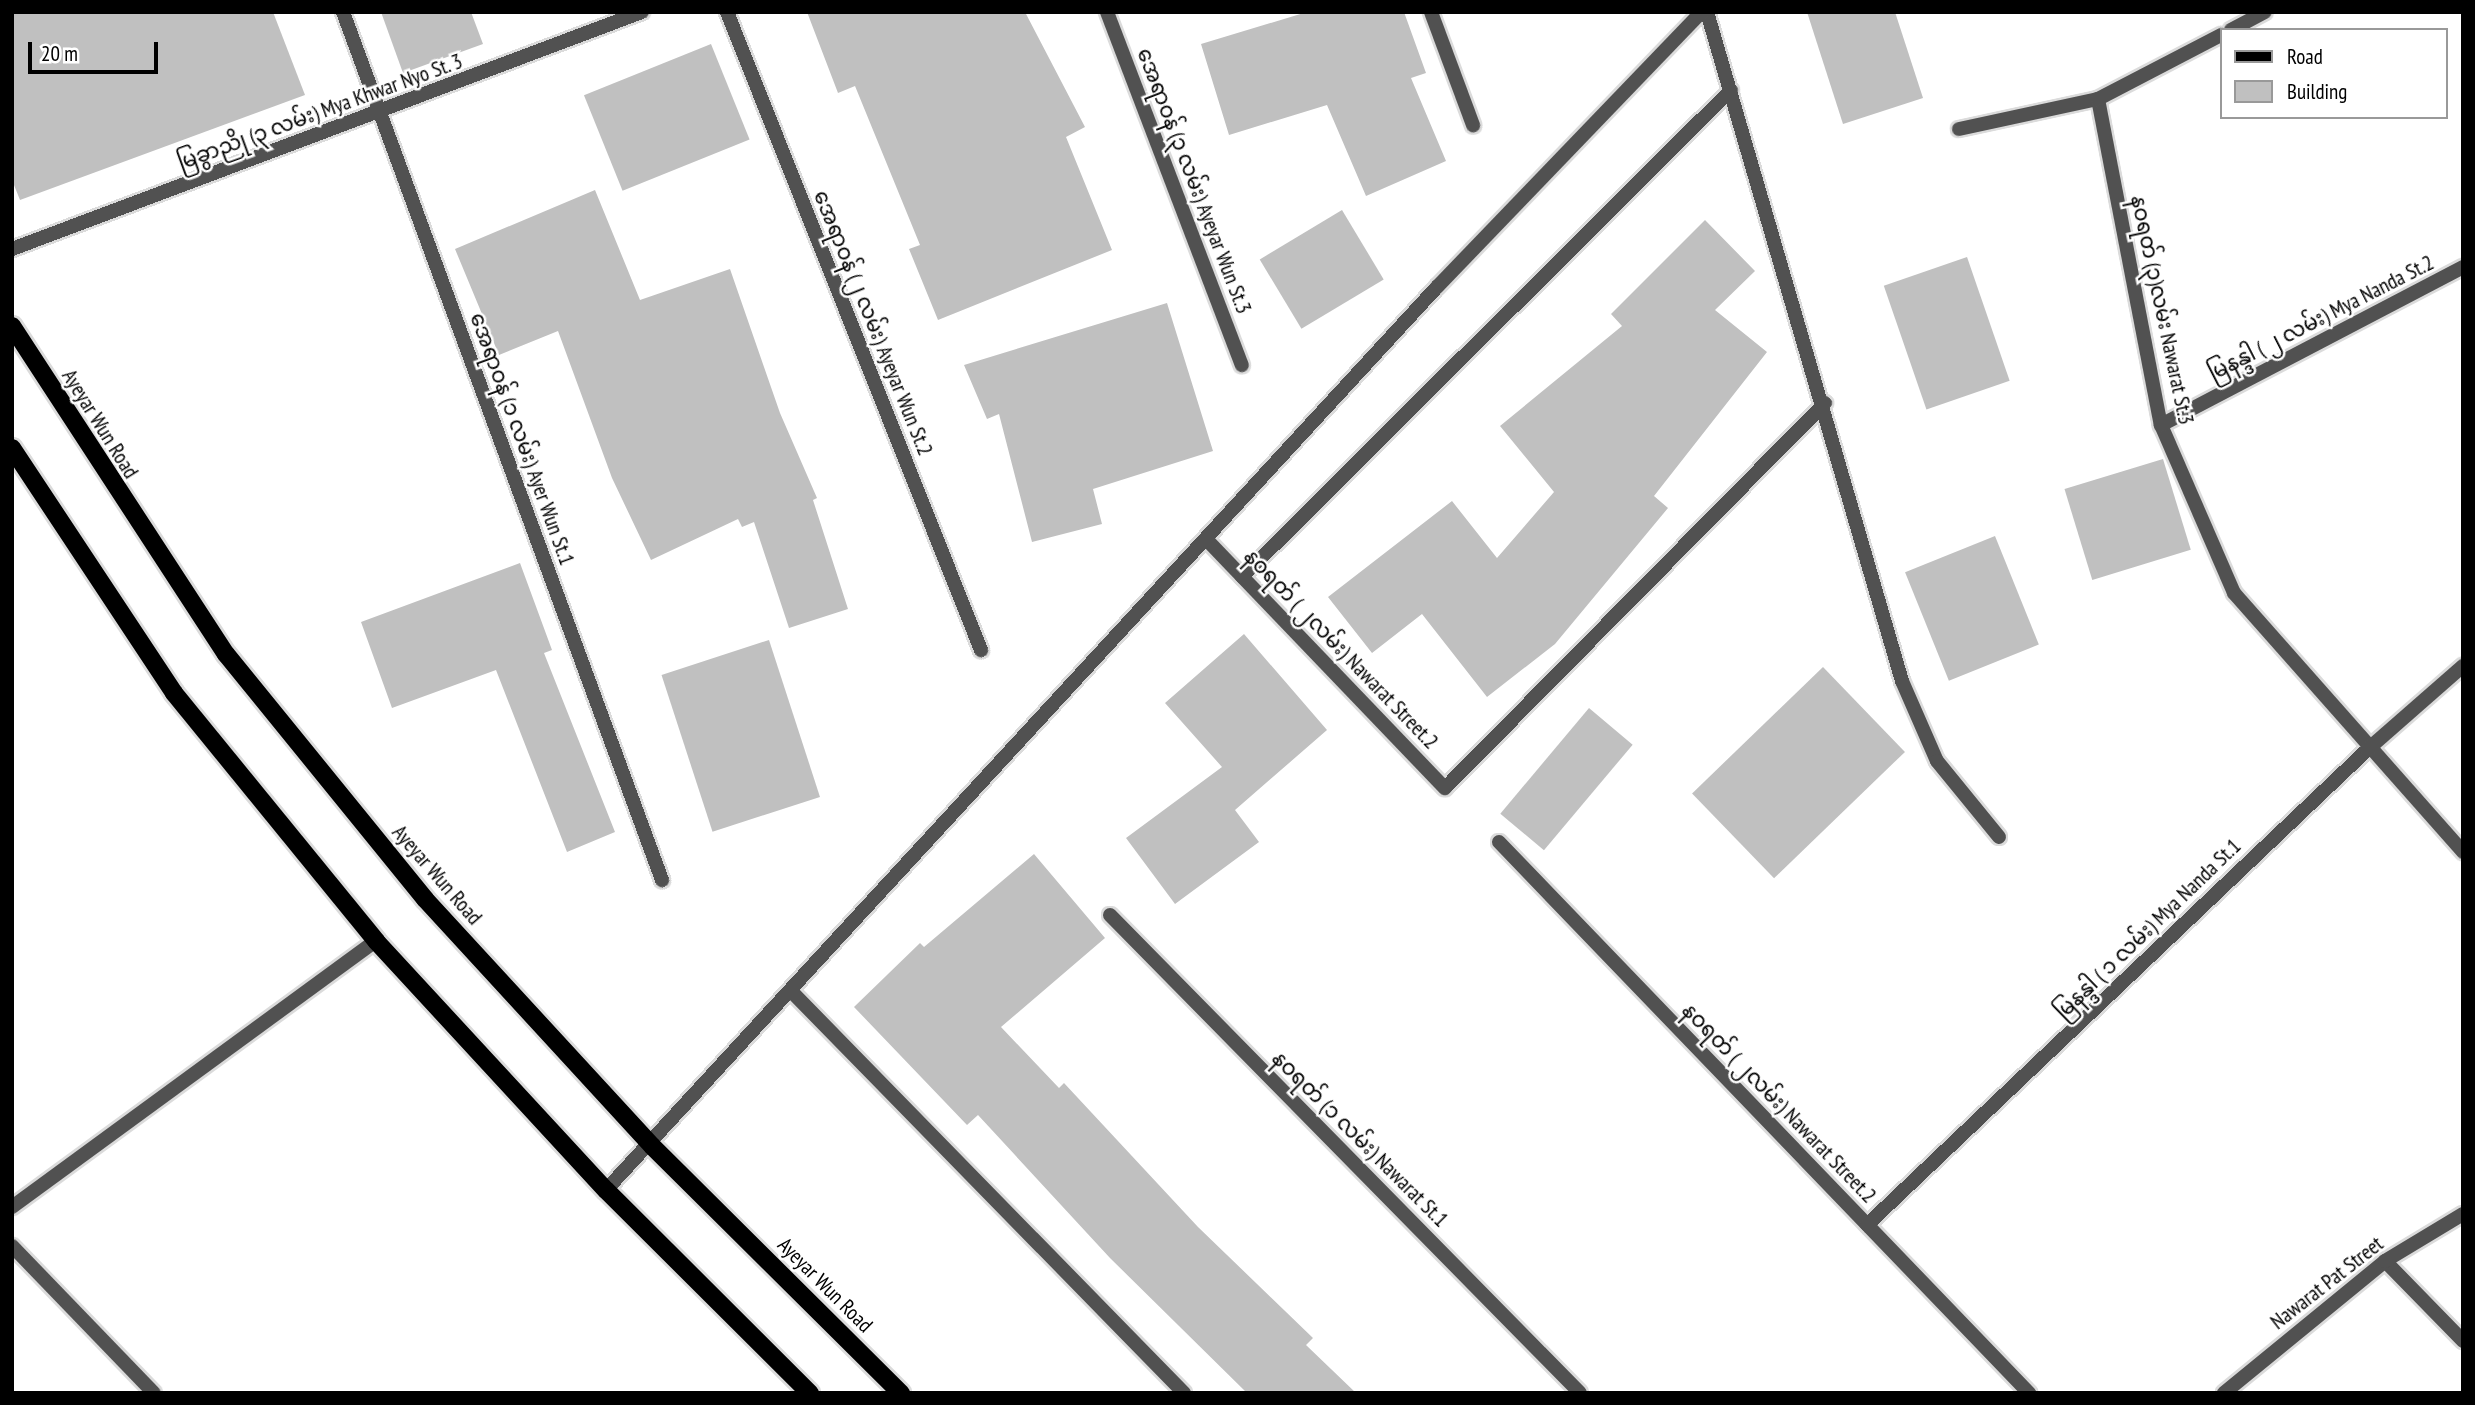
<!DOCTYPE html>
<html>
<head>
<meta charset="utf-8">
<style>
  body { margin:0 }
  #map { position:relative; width:2475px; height:1405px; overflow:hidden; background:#fff; font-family:"PT Sans Narrow","Noto Sans Myanmar",sans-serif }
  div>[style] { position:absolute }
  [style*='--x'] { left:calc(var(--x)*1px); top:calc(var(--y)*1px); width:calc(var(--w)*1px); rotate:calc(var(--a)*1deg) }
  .building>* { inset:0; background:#c0c0c0; transform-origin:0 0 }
  .roads { filter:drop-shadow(2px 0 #dbdbdb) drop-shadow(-2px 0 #dbdbdb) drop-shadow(0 2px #dbdbdb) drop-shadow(0 -2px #dbdbdb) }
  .minor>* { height:14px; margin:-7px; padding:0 7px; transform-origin:7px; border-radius:7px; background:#515151 }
  .primary>* { height:18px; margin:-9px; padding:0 9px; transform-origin:9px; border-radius:9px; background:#000 }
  span { translate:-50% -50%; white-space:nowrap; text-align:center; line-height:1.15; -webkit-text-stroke:5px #fff; paint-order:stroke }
  .street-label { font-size:21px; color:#000 }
  .frame { position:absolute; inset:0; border:14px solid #000; pointer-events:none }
  .legend { position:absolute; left:2220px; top:28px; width:228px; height:91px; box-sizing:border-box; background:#fff; border:2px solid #999; margin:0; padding:9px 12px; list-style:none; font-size:21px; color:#000 }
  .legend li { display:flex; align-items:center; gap:14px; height:35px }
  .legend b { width:35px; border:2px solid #999 }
  .scale { position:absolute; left:28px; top:42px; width:130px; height:32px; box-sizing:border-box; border:4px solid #000; border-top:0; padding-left:9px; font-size:21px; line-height:24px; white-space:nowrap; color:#000; -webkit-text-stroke:5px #fff; paint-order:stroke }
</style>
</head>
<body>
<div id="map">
  <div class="building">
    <i style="clip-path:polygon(12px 12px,273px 12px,305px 95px,20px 200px,12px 180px)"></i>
    <i style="clip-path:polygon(381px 12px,471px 12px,483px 44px,403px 73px)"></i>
    <i style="clip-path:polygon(807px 12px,1025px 12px,1085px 127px,1066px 137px,1112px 250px,938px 320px,909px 249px,920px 245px,855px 86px,838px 93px)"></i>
    <i style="clip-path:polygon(1307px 12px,1404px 12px,1426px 73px,1411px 78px,1446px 161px,1366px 196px,1327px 105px,1229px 135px,1201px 44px)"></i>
    <i style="clip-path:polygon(1807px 12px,1895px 12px,1923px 98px,1843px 124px)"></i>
    <i style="left:711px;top:44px;width:103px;height:137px;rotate:68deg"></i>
    <i style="clip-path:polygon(595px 190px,640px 300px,730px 269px,780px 413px,817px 498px,813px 500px,848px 609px,789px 628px,754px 522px,742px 527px,738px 519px,651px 560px,612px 478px,558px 331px,499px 355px,455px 249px)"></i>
    <i style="left:1342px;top:210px;width:81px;height:96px;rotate:59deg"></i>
    <i style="clip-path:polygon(1705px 220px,1755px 271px,1715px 310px,1767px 352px,1654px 496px,1668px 508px,1555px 644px,1487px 697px,1422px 614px,1372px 653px,1328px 597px,1452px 501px,1497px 558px,1554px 492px,1500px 426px,1622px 326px,1611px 314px)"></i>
    <i style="left:1967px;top:257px;width:131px;height:88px;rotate:71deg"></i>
    <i style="clip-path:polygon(1167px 303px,1213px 451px,1093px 489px,1102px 524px,1032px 542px,999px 414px,987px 419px,964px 365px)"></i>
    <i style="left:2163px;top:459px;width:95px;height:103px;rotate:73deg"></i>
    <i style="left:1995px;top:536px;width:117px;height:97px;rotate:68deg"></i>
    <i style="clip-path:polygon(520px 563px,552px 650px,544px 653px,615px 832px,567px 852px,496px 670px,392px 708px,361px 622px)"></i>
    <i style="clip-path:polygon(1244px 634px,1327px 730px,1235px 810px,1259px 842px,1175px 904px,1126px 838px,1222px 767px,1165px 703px)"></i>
    <i style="left:769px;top:640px;width:165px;height:113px;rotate:72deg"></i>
    <i style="left:1823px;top:667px;width:118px;height:182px;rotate:46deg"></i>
    <i style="left:1589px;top:708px;width:57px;height:138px;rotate:40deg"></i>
    <i style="clip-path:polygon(1034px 854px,1105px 938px,1001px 1027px,1059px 1088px,1064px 1083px,1198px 1227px,1313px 1338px,1306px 1345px,1356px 1393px,1247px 1393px,1110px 1258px,978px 1115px,967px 1125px,854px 1007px,920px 943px,924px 947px)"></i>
  </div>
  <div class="roads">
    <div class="minor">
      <i style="--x:343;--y:12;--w:925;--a:69.82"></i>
      <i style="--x:727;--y:12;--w:687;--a:68.29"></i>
      <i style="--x:1107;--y:12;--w:378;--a:69.1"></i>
      <i style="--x:1431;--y:12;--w:121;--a:69.6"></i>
      <i style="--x:1707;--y:12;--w:697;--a:73.75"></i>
      <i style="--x:1902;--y:681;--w:87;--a:66.4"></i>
      <i style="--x:1937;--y:761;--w:98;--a:50.8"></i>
      <i style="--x:2231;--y:30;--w:38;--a:-28"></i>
      <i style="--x:2098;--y:99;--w:332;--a:79.1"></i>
      <i style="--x:2161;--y:425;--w:183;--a:66.5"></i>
      <i style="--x:2234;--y:593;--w:346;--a:48.5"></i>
      <i style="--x:1959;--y:129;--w:142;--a:-12.2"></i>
      <i style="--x:2098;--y:99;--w:139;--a:-27.5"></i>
      <i style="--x:12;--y:249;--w:673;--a:-20.62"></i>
      <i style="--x:2161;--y:425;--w:341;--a:-27.6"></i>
      <i style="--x:1206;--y:539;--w:345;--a:46.2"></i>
      <i style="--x:1445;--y:788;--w:541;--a:-45.37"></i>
      <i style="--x:1242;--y:577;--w:690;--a:-44.88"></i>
      <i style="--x:1499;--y:842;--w:765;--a:46.11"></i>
      <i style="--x:1110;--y:915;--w:670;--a:45.48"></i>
      <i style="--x:792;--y:992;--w:561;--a:45.65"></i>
      <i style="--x:606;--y:1190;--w:1227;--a:-47.38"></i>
      <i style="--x:1437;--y:287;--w:382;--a:-46.1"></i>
      <i style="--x:12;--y:1207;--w:451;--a:-36.2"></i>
      <i style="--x:1867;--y:1225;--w:690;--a:-43.53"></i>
      <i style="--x:2367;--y:750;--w:128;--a:-41.2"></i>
      <i style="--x:12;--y:1246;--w:204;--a:46"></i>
      <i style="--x:2385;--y:1261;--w:112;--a:45.7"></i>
      <i style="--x:2224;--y:1393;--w:208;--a:-39.3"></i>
      <i style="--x:2385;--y:1261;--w:91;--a:-31.1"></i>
    </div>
    <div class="primary">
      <i style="--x:12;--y:326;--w:392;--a:56.9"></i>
      <i style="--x:226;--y:654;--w:316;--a:50.9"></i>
      <i style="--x:425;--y:899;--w:335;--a:47.4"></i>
      <i style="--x:652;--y:1146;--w:351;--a:44.8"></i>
      <i style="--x:12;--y:448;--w:294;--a:56.5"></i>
      <i style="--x:174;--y:693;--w:320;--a:50.8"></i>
      <i style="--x:376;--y:941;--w:339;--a:47.3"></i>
      <i style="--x:606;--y:1190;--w:288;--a:44.9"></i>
    </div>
  </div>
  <div class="street-label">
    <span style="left:320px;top:112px;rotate:-20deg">မြခွာညို (၃ လမ်း) Mya Khwar Nyo St. 3</span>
    <span style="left:1194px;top:181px;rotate:69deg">အေရာဝန် (၃ လမ်း) Ayeyar Wun St.3</span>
    <span style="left:2162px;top:310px;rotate:78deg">နဝရတ် (၃)လမ်း Nawarat St.3</span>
    <span style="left:2321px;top:318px;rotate:-27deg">မြနန္ဒါ ( ၂ လမ်း) Mya Nanda St.2</span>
    <span style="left:873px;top:323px;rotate:68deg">အေရာဝန် (၂ လမ်း) Ayeyar Wun St.2</span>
    <span style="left:100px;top:424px;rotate:58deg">Ayeyar Wun Road</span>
    <span style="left:522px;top:439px;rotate:70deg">အေရာဝန် (၁ လမ်း) Ayer Wun St.1</span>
    <span style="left:1341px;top:649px;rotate:46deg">နဝရတ် ( ၂လမ်း) Nawarat Street.2</span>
    <span style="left:437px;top:875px;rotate:49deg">Ayeyar Wun Road</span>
    <span style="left:2148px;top:929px;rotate:-44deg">မြနန္ဒါ ( ၁ လမ်း) Mya Nanda St.1</span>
    <span style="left:1779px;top:1103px;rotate:46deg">နဝရတ် ( ၂လမ်း) Nawarat Street.2</span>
    <span style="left:1360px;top:1139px;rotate:45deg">နဝရတ် (၁ လမ်း) Nawarat St.1</span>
    <span style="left:2327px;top:1283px;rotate:-38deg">Nawarat Pat Street</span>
    <span style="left:825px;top:1285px;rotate:45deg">Ayeyar Wun Road</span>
  </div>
  <div class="frame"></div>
  <ul class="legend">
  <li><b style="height:9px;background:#000"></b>Road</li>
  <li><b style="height:19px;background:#c0c0c0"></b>Building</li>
  </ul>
  <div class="scale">20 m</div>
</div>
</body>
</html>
